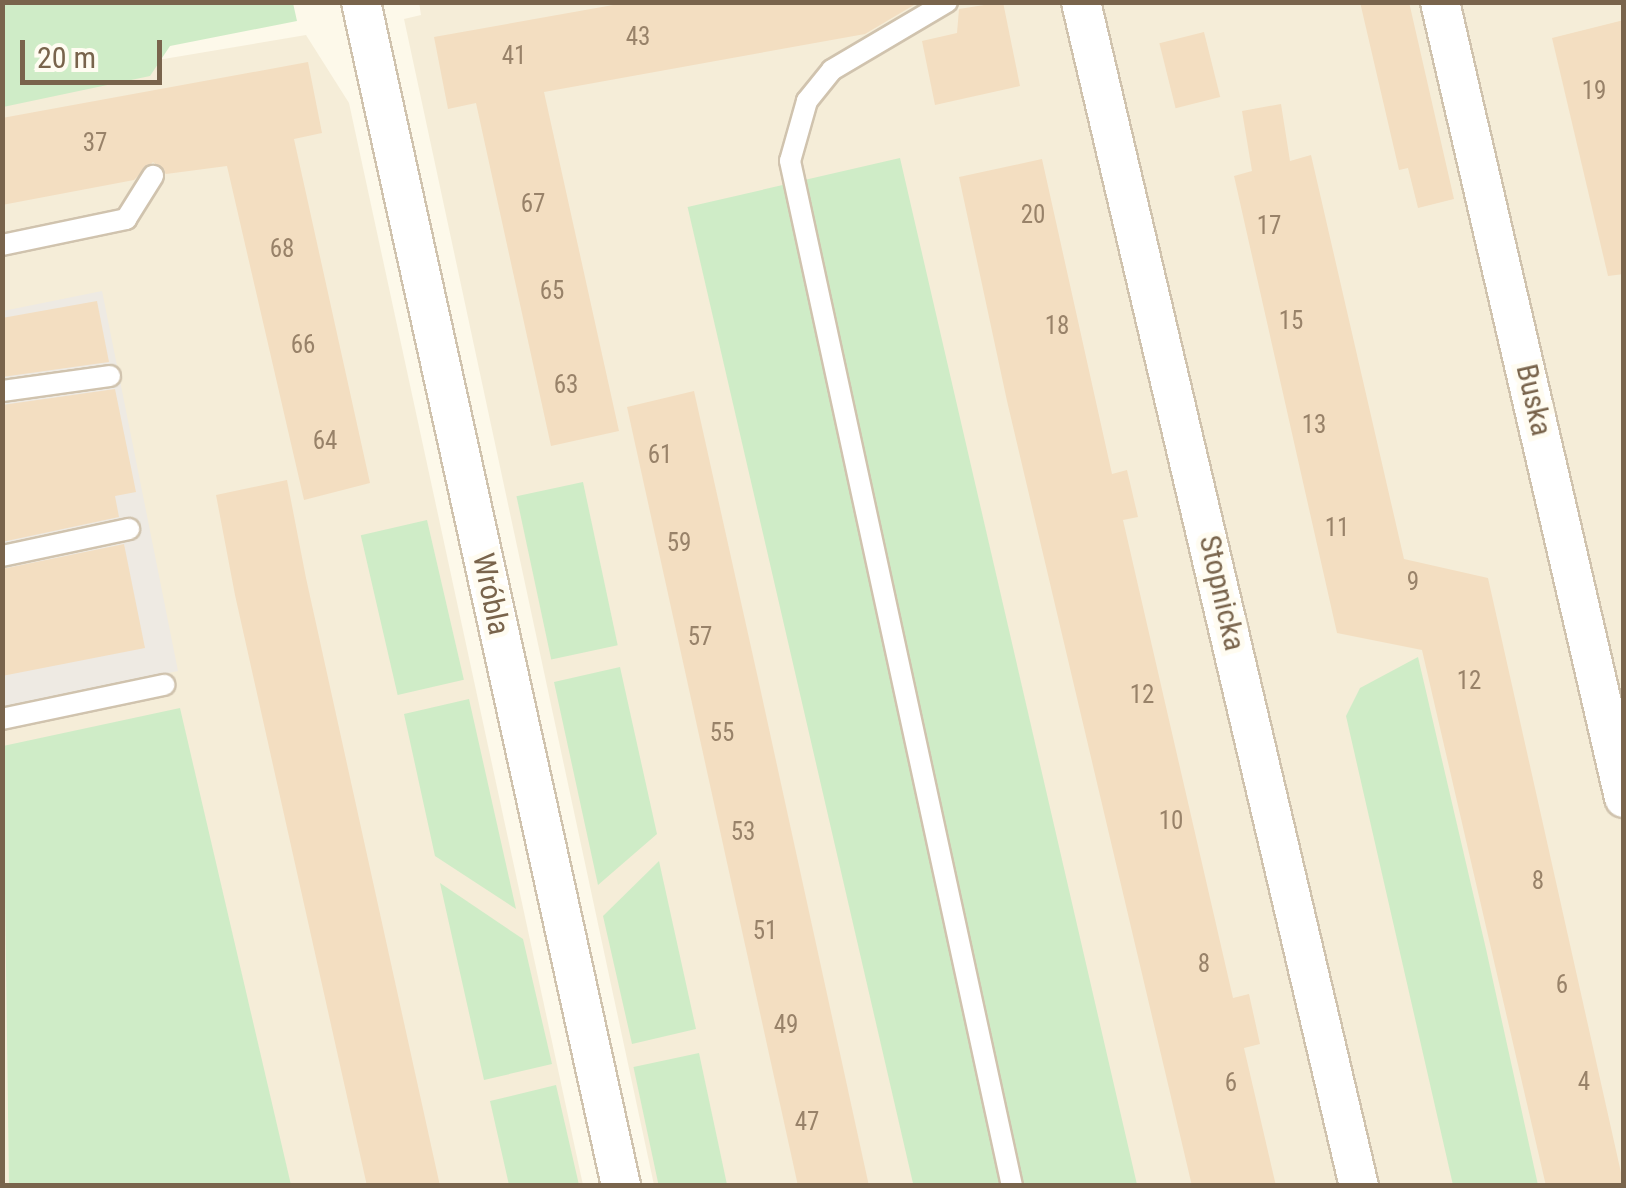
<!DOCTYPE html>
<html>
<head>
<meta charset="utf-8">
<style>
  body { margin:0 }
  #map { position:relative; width:1626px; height:1188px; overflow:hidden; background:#fdf9ea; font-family:"Roboto Condensed",sans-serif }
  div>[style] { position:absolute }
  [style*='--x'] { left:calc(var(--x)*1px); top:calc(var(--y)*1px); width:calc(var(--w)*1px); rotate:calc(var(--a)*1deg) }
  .residential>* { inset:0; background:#f5edd8 }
  .industrial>* { inset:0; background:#eeeae3 }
  .green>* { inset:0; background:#cfecc7; transform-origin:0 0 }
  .building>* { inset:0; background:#f3dec1; transform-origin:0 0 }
  .roads { filter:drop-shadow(2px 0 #d0c3ae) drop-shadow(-2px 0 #d0c3ae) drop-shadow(0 2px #d0c3ae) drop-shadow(0 -2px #d0c3ae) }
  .lane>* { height:20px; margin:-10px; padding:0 10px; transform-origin:10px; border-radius:10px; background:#fff }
  .street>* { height:38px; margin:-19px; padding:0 19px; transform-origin:19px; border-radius:19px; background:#fff }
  span { translate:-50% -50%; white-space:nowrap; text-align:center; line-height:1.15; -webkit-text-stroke:10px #fffcf1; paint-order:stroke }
  .number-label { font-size:25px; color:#988269 }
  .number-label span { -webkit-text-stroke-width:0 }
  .street-label { font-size:30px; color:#79644c }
  .frame { position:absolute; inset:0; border:5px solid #79644c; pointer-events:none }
  .scale { position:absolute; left:20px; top:40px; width:142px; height:45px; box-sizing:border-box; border:5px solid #79644c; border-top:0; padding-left:12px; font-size:30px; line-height:35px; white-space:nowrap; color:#79644c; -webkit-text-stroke:8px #fffcf1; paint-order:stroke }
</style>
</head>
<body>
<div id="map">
  <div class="residential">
    <i style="clip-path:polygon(419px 2px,1623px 3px,1623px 1185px,654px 1185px,404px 19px,421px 15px)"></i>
    <i style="clip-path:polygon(306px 35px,349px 103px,583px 1185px,3px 1186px,3px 86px)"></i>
  </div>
  <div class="industrial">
    <i style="clip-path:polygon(102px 291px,178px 671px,3px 707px,3px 311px)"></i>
  </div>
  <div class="green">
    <i style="clip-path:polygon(2px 3px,293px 3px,297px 21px,170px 46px,150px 76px,3px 107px)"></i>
    <i style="left:900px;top:158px;width:1055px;height:218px;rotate:77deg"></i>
    <i style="left:583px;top:482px;width:167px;height:68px;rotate:78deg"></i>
    <i style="left:427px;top:520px;width:164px;height:68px;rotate:77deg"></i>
    <i style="clip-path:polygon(1418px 657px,1486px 949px,1538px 1185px,1453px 1185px,1346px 716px,1360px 688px)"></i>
    <i style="clip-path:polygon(620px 667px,657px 834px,598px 885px,554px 682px)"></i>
    <i style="clip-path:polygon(469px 699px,516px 909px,435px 856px,404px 714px)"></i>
    <i style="clip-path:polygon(180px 708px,291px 1185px,9px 1185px,3px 746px)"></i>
    <i style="clip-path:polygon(659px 861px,696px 1029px,632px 1044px,603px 916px)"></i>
    <i style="clip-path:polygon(440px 883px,523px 939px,552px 1064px,484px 1080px)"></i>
    <i style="left:699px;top:1053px;width:135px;height:67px;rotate:78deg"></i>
    <i style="clip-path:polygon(556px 1085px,579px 1185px,509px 1185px,490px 1101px)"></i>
  </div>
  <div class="building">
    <i style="clip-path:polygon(630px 2px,919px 2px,865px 34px,544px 92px,619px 431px,551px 446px,476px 103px,448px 109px,434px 37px)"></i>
    <i style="clip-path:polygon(1003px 2px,1020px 86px,935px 105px,922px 41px,957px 33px,959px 9px)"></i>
    <i style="clip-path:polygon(1360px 2px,1409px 2px,1454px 199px,1418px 208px,1408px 168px,1399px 170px)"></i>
    <i style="clip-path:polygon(1624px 20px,1624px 274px,1608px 276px,1552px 38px)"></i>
    <i style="left:1204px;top:32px;width:67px;height:46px;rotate:76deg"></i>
    <i style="clip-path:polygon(308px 62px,322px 133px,294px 139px,370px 483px,304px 500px,227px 166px,166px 174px,153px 162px,134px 180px,2px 205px,2px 118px)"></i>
    <i style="clip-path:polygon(1281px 104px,1290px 161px,1311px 155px,1404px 559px,1488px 578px,1624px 1186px,1546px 1186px,1422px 650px,1337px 633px,1234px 176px,1252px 171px,1242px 111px)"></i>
    <i style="clip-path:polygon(1042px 159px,1112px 474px,1127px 470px,1138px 517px,1123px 520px,1233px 998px,1249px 994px,1260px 1044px,1244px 1048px,1276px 1186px,1192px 1186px,1007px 401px,959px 177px)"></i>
    <i style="clip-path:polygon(97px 301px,109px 362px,2px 377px,2px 318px)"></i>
    <i style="clip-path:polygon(115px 389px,136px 492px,115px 496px,119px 517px,2px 542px,2px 405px)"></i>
    <i style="clip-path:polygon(694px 391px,759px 683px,869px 1186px,798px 1186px,627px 407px)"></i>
    <i style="clip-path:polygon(287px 480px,306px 578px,440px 1186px,367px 1186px,235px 595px,216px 495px)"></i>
    <i style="clip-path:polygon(124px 544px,145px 648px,2px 676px,2px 569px)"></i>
  </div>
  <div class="roads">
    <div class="lane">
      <i style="--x:947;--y:2;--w:134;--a:149.4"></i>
      <i style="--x:832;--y:70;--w:40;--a:129"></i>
      <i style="--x:807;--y:101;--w:62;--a:105.8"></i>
      <i style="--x:790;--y:161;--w:1049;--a:77.78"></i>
      <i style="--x:2;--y:245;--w:127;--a:-11.8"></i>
      <i style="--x:126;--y:219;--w:51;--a:-57.9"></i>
      <i style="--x:2;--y:391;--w:109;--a:-7.9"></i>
      <i style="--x:2;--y:556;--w:130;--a:-12"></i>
      <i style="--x:2;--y:719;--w:166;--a:-11.9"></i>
    </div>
    <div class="street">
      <i style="--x:361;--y:2;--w:1212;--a:77.61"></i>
      <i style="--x:1081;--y:2;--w:1216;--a:76.79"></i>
      <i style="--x:1440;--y:2;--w:817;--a:76.98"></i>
    </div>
  </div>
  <div class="number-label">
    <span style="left:638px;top:37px">43</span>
    <span style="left:514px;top:56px">41</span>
    <span style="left:1594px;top:91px">19</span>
    <span style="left:95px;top:143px">37</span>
    <span style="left:533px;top:204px">67</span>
    <span style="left:1033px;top:215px">20</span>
    <span style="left:1269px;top:226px">17</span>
    <span style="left:282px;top:249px">68</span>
    <span style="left:552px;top:291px">65</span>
    <span style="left:1291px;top:321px">15</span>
    <span style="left:1057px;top:326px">18</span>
    <span style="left:303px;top:345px">66</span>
    <span style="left:566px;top:385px">63</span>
    <span style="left:1314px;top:425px">13</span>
    <span style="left:325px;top:441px">64</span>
    <span style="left:660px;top:455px">61</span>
    <span style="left:1337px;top:528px">11</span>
    <span style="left:679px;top:543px">59</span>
    <span style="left:1413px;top:582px">9</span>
    <span style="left:700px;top:637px">57</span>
    <span style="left:1469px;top:681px">12</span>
    <span style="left:1142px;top:695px">12</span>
    <span style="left:722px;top:733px">55</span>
    <span style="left:1171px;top:821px">10</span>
    <span style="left:743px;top:832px">53</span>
    <span style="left:1538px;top:881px">8</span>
    <span style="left:765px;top:931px">51</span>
    <span style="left:1204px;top:964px">8</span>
    <span style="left:1562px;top:985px">6</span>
    <span style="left:786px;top:1025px">49</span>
    <span style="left:1584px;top:1082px">4</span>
    <span style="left:1231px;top:1083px">6</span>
    <span style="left:807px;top:1122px">47</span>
  </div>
  <div class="street-label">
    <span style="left:1534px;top:400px;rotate:77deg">Buska</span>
    <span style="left:1222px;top:593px;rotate:77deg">Stopnicka</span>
    <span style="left:491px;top:594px;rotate:78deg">Wróbla</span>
  </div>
  <div class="frame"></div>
  <div class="scale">20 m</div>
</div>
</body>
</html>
